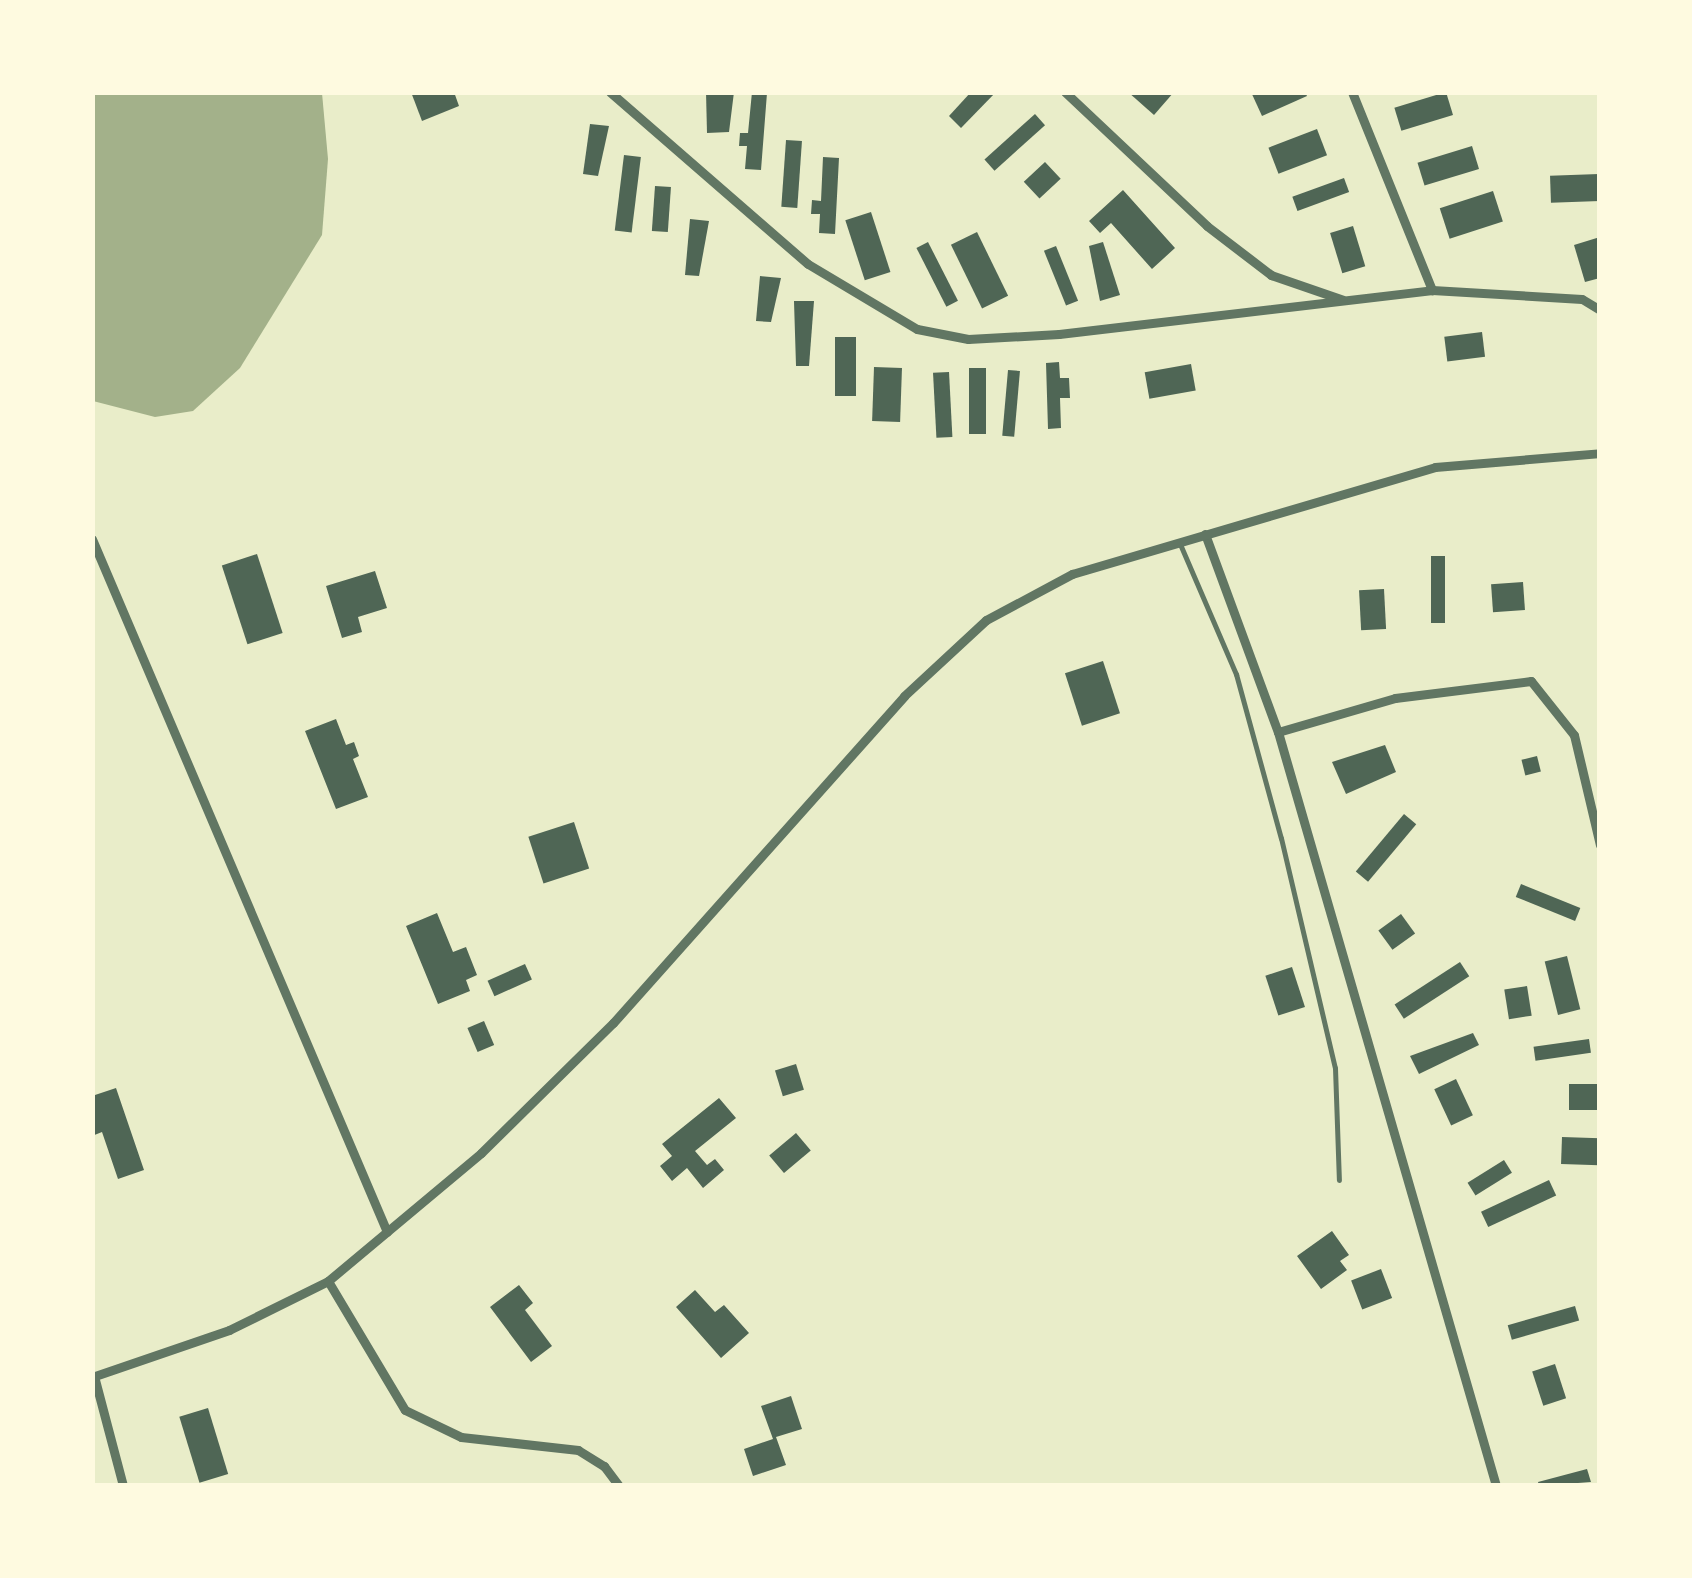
<!DOCTYPE html>
<html>
<head>
<meta charset="utf-8">
<style>
  body { margin:0 }
  #map { position:relative; width:1692px; height:1578px; overflow:hidden; background:#e9edc9; font-family:Rubik,sans-serif }
  div>[style] { position:absolute }
  [style*='--x'] { left:calc(var(--x)*1px); top:calc(var(--y)*1px); width:calc(var(--w)*1px); rotate:calc(var(--a)*1deg) }
  .water>* { inset:0; background:#a3b18a }
  .building>* { inset:0; background:#4f6655; transform-origin:0 0 }
  .service>* { height:5px; margin:-2.5px; padding:0 2.5px; transform-origin:2.5px; border-radius:2.5px; background:#617663 }
  .minor>* { height:9px; margin:-4.5px; padding:0 4.5px; transform-origin:4.5px; border-radius:4.5px; background:#617663 }
  span { translate:-50% -50%; white-space:nowrap; text-align:center; line-height:1.15; -webkit-text-stroke:8px #fefae0; paint-order:stroke }
  .frame { position:absolute; inset:0; border:95px solid #fefae0; pointer-events:none }
</style>
</head>
<body>
<div id="map">
  <div class="water">
    <i style="clip-path:polygon(93px 92px,322px 93px,328px 159px,322px 235px,240px 368px,193px 411px,155px 417px,93px 401px)"></i>
  </div>
  <div class="building">
    <i style="clip-path:polygon(411px 92px,454px 92px,459px 106px,422px 121px)"></i>
    <i style="clip-path:polygon(706px 92px,734px 92px,729px 132px,707px 133px)"></i>
    <i style="clip-path:polygon(752px 92px,767px 93px,761px 170px,745px 169px,747px 146px,739px 146px,740px 133px,748px 133px)"></i>
    <i style="clip-path:polygon(971px 92px,996px 92px,961px 128px,949px 116px)"></i>
    <i style="clip-path:polygon(1128px 92px,1174px 92px,1154px 115px)"></i>
    <i style="clip-path:polygon(1251px 92px,1305px 92px,1307px 96px,1262px 116px)"></i>
    <i style="left:1446px;top:92px;width:24px;height:54px;rotate:73deg"></i>
    <i style="left:1035px;top:114px;width:15px;height:68px;rotate:48deg"></i>
    <i style="clip-path:polygon(590px 124px,609px 126px,598px 176px,583px 174px)"></i>
    <i style="left:1317px;top:129px;width:28px;height:52px;rotate:69deg"></i>
    <i style="left:786px;top:140px;width:16px;height:67px;rotate:4deg"></i>
    <i style="left:1472px;top:146px;width:24px;height:57px;rotate:73deg"></i>
    <i style="left:624px;top:155px;width:17px;height:76px;rotate:7deg"></i>
    <i style="clip-path:polygon(823px 157px,839px 158px,835px 234px,819px 233px,820px 214px,811px 214px,812px 200px,821px 201px)"></i>
    <i style="left:1045px;top:162px;width:23px;height:29px;rotate:47deg"></i>
    <i style="left:1599px;top:174px;width:27px;height:49px;rotate:88deg"></i>
    <i style="left:1344px;top:178px;width:15px;height:55px;rotate:70deg"></i>
    <i style="left:655px;top:186px;width:16px;height:45px;rotate:4deg"></i>
    <i style="clip-path:polygon(1123px 190px,1175px 248px,1152px 269px,1111px 223px,1100px 233px,1089px 221px)"></i>
    <i style="left:1493px;top:191px;width:32px;height:56px;rotate:72deg"></i>
    <i style="left:871px;top:212px;width:63px;height:27px;rotate:72deg"></i>
    <i style="clip-path:polygon(690px 219px,709px 221px,699px 276px,685px 275px)"></i>
    <i style="left:1353px;top:226px;width:42px;height:24px;rotate:73deg"></i>
    <i style="left:977px;top:232px;width:71px;height:29px;rotate:64deg"></i>
    <i style="clip-path:polygon(1600px 237px,1600px 278px,1585px 282px,1574px 245px)"></i>
    <i style="left:928px;top:242px;width:66px;height:13px;rotate:63deg"></i>
    <i style="clip-path:polygon(1103px 242px,1120px 295px,1100px 301px,1089px 246px)"></i>
    <i style="left:1056px;top:246px;width:59px;height:13px;rotate:68deg"></i>
    <i style="clip-path:polygon(760px 276px,781px 278px,771px 322px,756px 321px)"></i>
    <i style="clip-path:polygon(794px 301px,814px 301px,809px 366px,796px 366px)"></i>
    <i style="left:1482px;top:332px;width:25px;height:38px;rotate:83deg"></i>
    <i style="left:835px;top:337px;width:21px;height:59px"></i>
    <i style="clip-path:polygon(1059px 362px,1060px 378px,1069px 378px,1070px 398px,1060px 398px,1061px 428px,1048px 429px,1046px 363px)"></i>
    <i style="left:1191px;top:364px;width:27px;height:47px;rotate:80deg"></i>
    <i style="left:874px;top:367px;width:28px;height:54px;rotate:2deg"></i>
    <i style="left:969px;top:368px;width:17px;height:66px"></i>
    <i style="left:1008px;top:370px;width:12px;height:66px;rotate:5deg"></i>
    <i style="left:949px;top:372px;width:65px;height:16px;rotate:87deg"></i>
    <i style="left:257px;top:554px;width:83px;height:37px;rotate:72deg"></i>
    <i style="left:1431px;top:556px;width:14px;height:67px"></i>
    <i style="clip-path:polygon(375px 571px,387px 608px,358px 617px,362px 632px,342px 638px,326px 586px)"></i>
    <i style="left:1523px;top:582px;width:28px;height:32px;rotate:86deg"></i>
    <i style="left:1384px;top:589px;width:40px;height:25px;rotate:87deg"></i>
    <i style="left:1103px;top:661px;width:55px;height:40px;rotate:72deg"></i>
    <i style="clip-path:polygon(336px 719px,346px 745px,354px 742px,359px 756px,353px 759px,368px 797px,336px 809px,305px 731px)"></i>
    <i style="clip-path:polygon(1385px 745px,1396px 772px,1346px 794px,1332px 762px)"></i>
    <i style="left:1537px;top:756px;width:16px;height:16px;rotate:76deg"></i>
    <i style="left:1404px;top:814px;width:16px;height:75px;rotate:40deg"></i>
    <i style="left:574px;top:822px;width:49px;height:48px;rotate:72deg"></i>
    <i style="left:1521px;top:884px;width:64px;height:14px;rotate:22deg"></i>
    <i style="clip-path:polygon(437px 913px,453px 952px,466px 947px,477px 975px,466px 980px,470px 991px,438px 1004px,406px 926px)"></i>
    <i style="left:1401px;top:914px;width:24px;height:28px;rotate:54deg"></i>
    <i style="left:1567px;top:956px;width:55px;height:23px;rotate:76deg"></i>
    <i style="left:1460px;top:962px;width:17px;height:78px;rotate:57deg"></i>
    <i style="left:525px;top:964px;width:17px;height:41px;rotate:66deg"></i>
    <i style="left:1292px;top:967px;width:42px;height:28px;rotate:72deg"></i>
    <i style="left:1527px;top:986px;width:30px;height:23px;rotate:81deg"></i>
    <i style="left:484px;top:1021px;width:26px;height:18px;rotate:67deg"></i>
    <i style="clip-path:polygon(1473px 1033px,1479px 1045px,1419px 1074px,1410px 1056px)"></i>
    <i style="left:1589px;top:1039px;width:14px;height:56px;rotate:82deg"></i>
    <i style="left:796px;top:1064px;width:27px;height:22px;rotate:73deg"></i>
    <i style="left:1456px;top:1079px;width:40px;height:24px;rotate:65deg"></i>
    <i style="left:1569px;top:1084px;width:31px;height:26px"></i>
    <i style="clip-path:polygon(116px 1088px,144px 1170px,118px 1179px,102px 1132px,92px 1136px,92px 1096px)"></i>
    <i style="clip-path:polygon(719px 1098px,736px 1118px,695px 1151px,707px 1165px,715px 1159px,724px 1170px,703px 1188px,687px 1168px,672px 1181px,660px 1166px,672px 1156px,662px 1144px)"></i>
    <i style="left:796px;top:1133px;width:23px;height:35px;rotate:50deg"></i>
    <i style="left:1562px;top:1137px;width:38px;height:27px;rotate:2deg"></i>
    <i style="left:1504px;top:1160px;width:15px;height:43px;rotate:58deg"></i>
    <i style="left:1549px;top:1180px;width:17px;height:75px;rotate:65deg"></i>
    <i style="clip-path:polygon(1332px 1231px,1349px 1255px,1340px 1261px,1347px 1270px,1321px 1289px,1297px 1256px)"></i>
    <i style="left:1381px;top:1269px;width:31px;height:32px;rotate:69deg"></i>
    <i style="clip-path:polygon(519px 1285px,533px 1303px,525px 1310px,552px 1346px,531px 1362px,490px 1307px)"></i>
    <i style="clip-path:polygon(695px 1290px,715px 1312px,724px 1305px,749px 1333px,721px 1358px,676px 1307px)"></i>
    <i style="left:1575px;top:1306px;width:15px;height:70px;rotate:74deg"></i>
    <i style="left:1555px;top:1364px;width:36px;height:24px;rotate:72deg"></i>
    <i style="clip-path:polygon(791px 1396px,802px 1429px,776px 1437px,786px 1465px,753px 1476px,744px 1449px,773px 1439px,761px 1406px)"></i>
    <i style="left:208px;top:1408px;width:69px;height:30px;rotate:73deg"></i>
    <i style="clip-path:polygon(1587px 1469px,1591px 1482px,1539px 1486px,1538px 1482px)"></i>
  </div>
  <div class="service">
    <i style="--x:1180;--y:544;--w:142;--a:66.7"></i>
    <i style="--x:1236;--y:674;--w:170;--a:74.7"></i>
    <i style="--x:1281;--y:838;--w:236;--a:76.8"></i>
    <i style="--x:1335;--y:1068;--w:112;--a:88"></i>
  </div>
  <div class="minor">
    <i style="--x:610;--y:92;--w:262;--a:41"></i>
    <i style="--x:808;--y:264;--w:127;--a:30.8"></i>
    <i style="--x:917;--y:329;--w:52;--a:11.1"></i>
    <i style="--x:968;--y:339;--w:91;--a:-3.1"></i>
    <i style="--x:1059;--y:334;--w:376;--a:-6.7"></i>
    <i style="--x:1432;--y:290;--w:150;--a:3.4"></i>
    <i style="--x:1582;--y:299;--w:21;--a:31"></i>
    <i style="--x:1065;--y:92;--w:195;--a:43.3"></i>
    <i style="--x:1207;--y:226;--w:81;--a:37.4"></i>
    <i style="--x:1271;--y:275;--w:76;--a:19.1"></i>
    <i style="--x:1352;--y:92;--w:214;--a:68"></i>
    <i style="--x:1205;--y:534;--w:211;--a:69.8"></i>
    <i style="--x:1278;--y:732;--w:785;--a:73.87"></i>
    <i style="--x:92;--y:539;--w:753;--a:66.94"></i>
    <i style="--x:1278;--y:732;--w:122;--a:-16.2"></i>
    <i style="--x:1395;--y:698;--w:137;--a:-7.1"></i>
    <i style="--x:1531;--y:681;--w:69;--a:51.5"></i>
    <i style="--x:1574;--y:735;--w:113;--a:76.7"></i>
    <i style="--x:328;--y:1281;--w:150;--a:59.2"></i>
    <i style="--x:405;--y:1410;--w:62;--a:25.7"></i>
    <i style="--x:461;--y:1437;--w:118;--a:6.3"></i>
    <i style="--x:578;--y:1450;--w:31;--a:32"></i>
    <i style="--x:604;--y:1466;--w:25;--a:53"></i>
    <i style="--x:94;--y:1376;--w:114;--a:75.2"></i>
    <i style="--x:92;--y:1377;--w:145;--a:-18.9"></i>
    <i style="--x:229;--y:1330;--w:110;--a:-26.3"></i>
    <i style="--x:328;--y:1281;--w:199;--a:-39.9"></i>
    <i style="--x:481;--y:1153;--w:185;--a:-44.6"></i>
    <i style="--x:613;--y:1023;--w:438;--a:-48.3"></i>
    <i style="--x:904;--y:696;--w:112;--a:-42.8"></i>
    <i style="--x:986;--y:620;--w:98;--a:-28.1"></i>
    <i style="--x:1072;--y:574;--w:378;--a:-16.4"></i>
    <i style="--x:1435;--y:467;--w:166;--a:-4.8"></i>
  </div>
  <div class="frame"></div>
</div>
</body>
</html>
